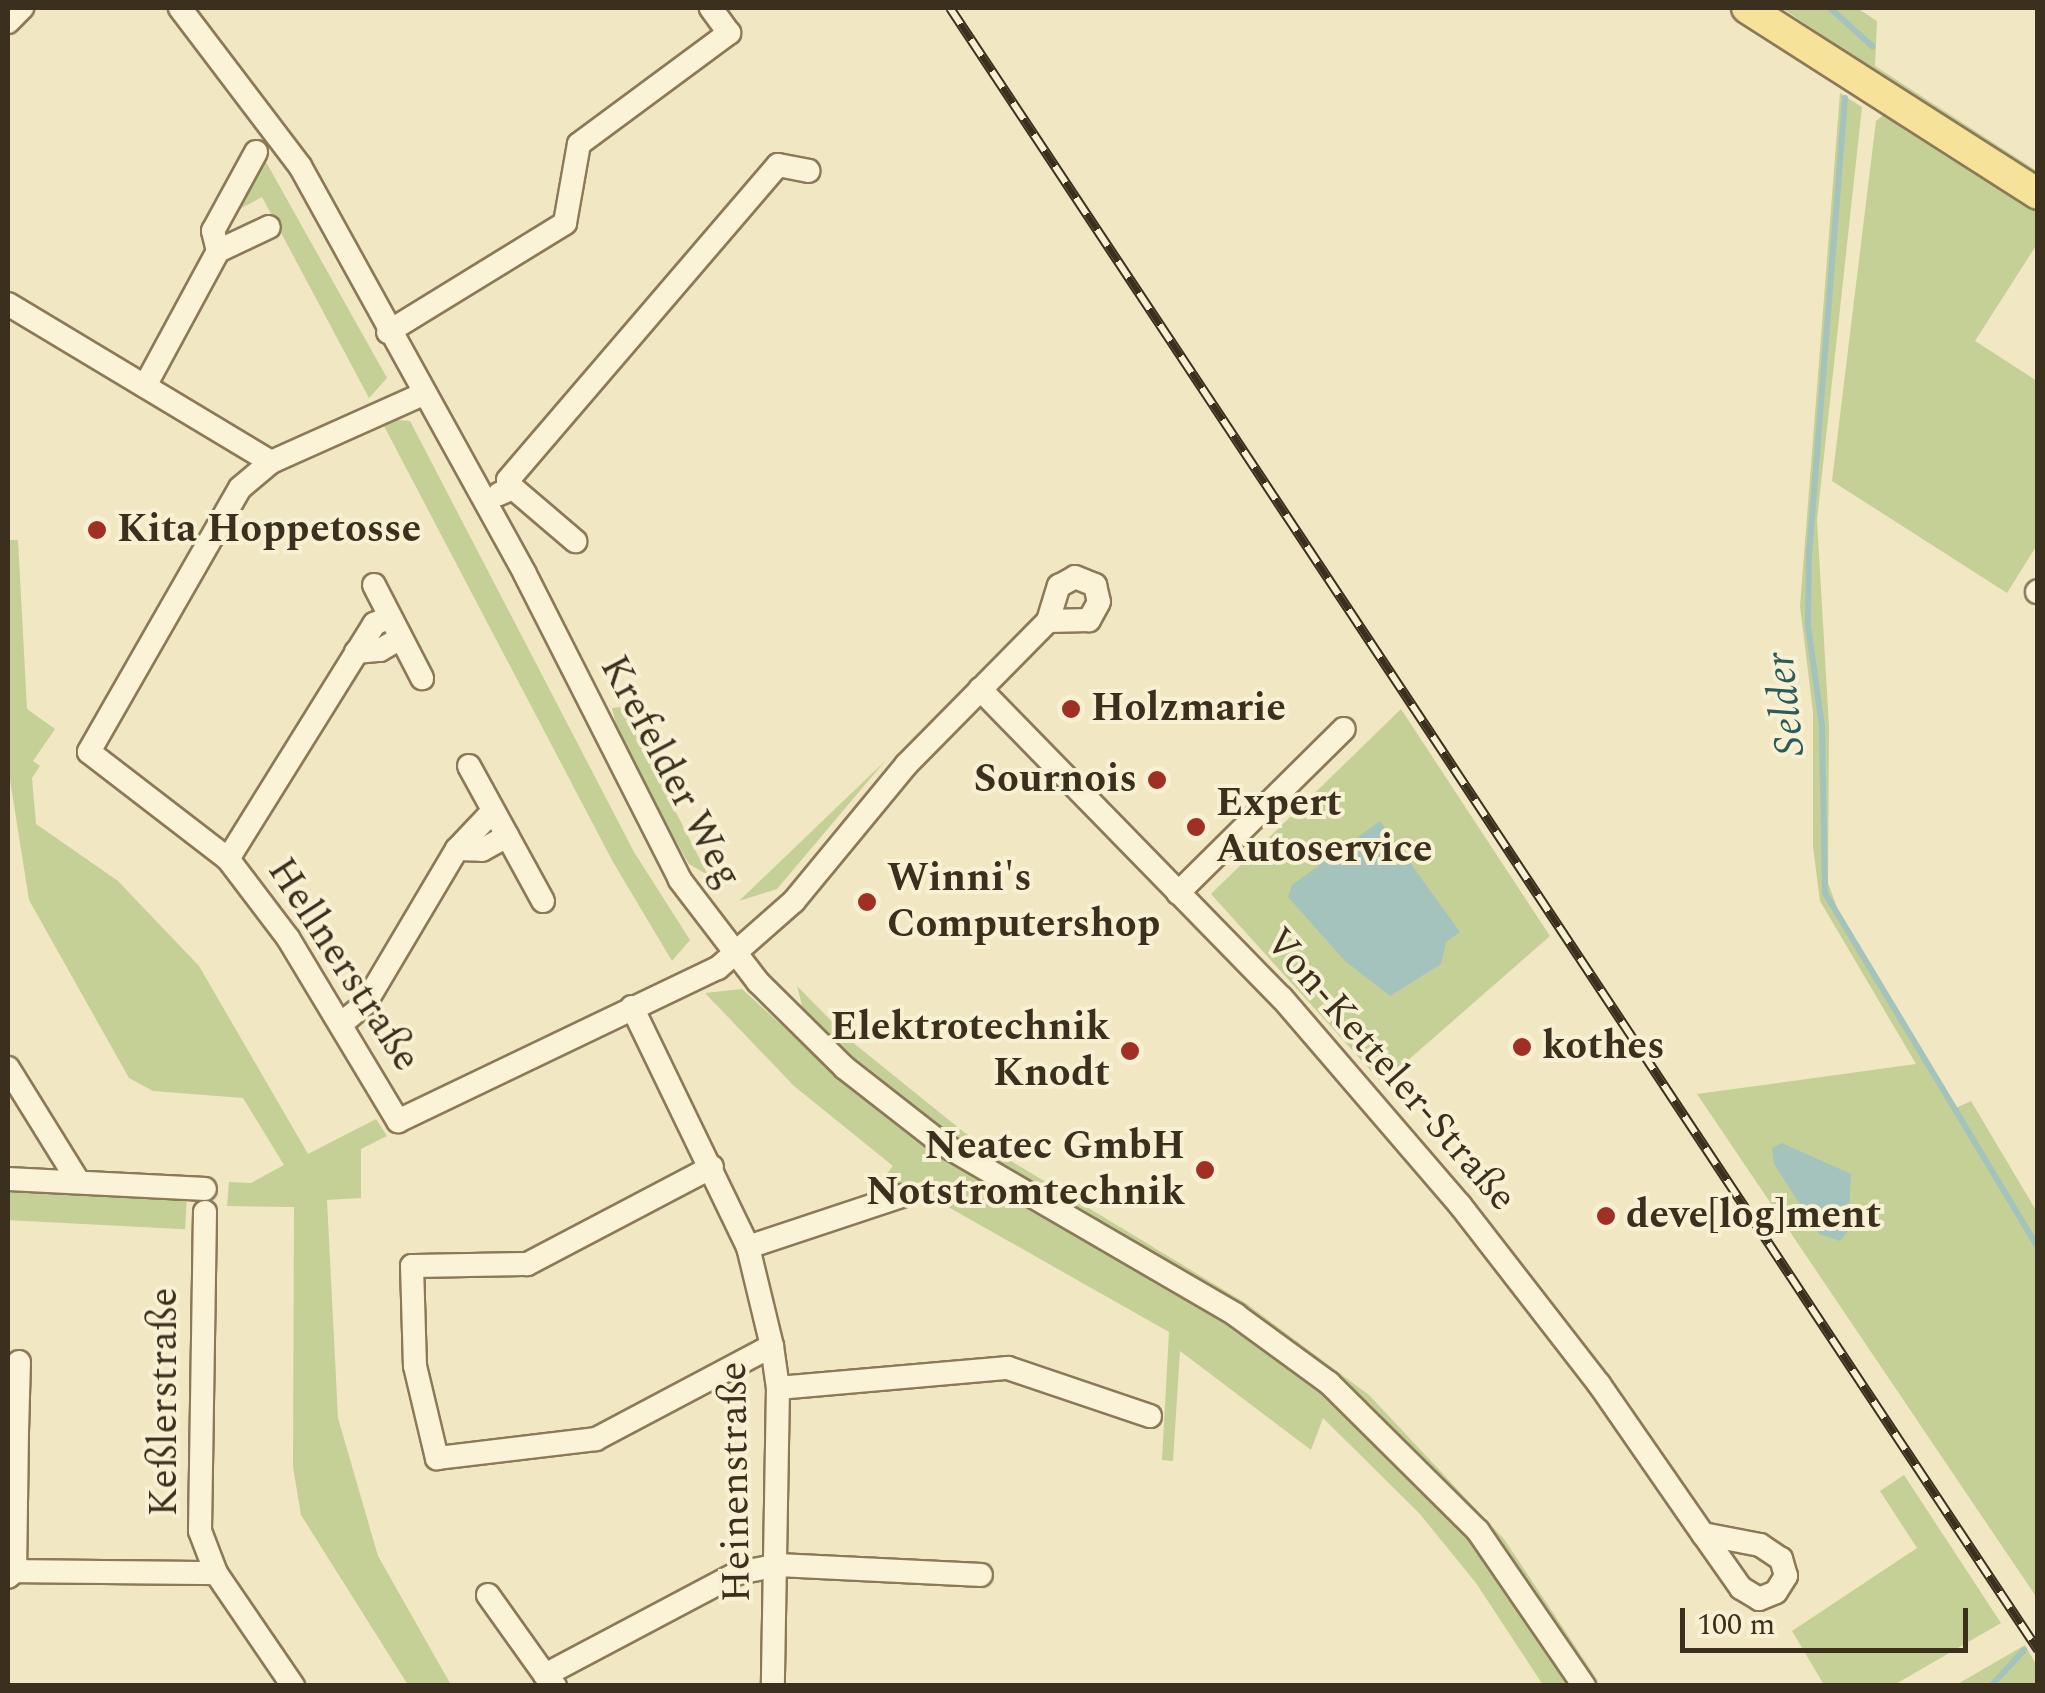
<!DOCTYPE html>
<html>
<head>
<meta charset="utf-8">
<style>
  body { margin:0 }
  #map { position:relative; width:2045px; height:1693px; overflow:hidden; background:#f1e7c3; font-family:Spectral,serif }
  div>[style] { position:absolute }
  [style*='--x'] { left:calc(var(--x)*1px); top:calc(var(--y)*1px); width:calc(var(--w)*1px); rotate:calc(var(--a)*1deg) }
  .green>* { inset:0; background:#c4d096; transform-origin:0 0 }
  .water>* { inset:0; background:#a5c3bd }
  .stream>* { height:6px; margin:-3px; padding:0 3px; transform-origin:3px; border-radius:3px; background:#a5c3bd }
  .roads { filter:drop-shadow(2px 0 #8c7958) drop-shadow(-2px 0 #8c7958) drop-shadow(0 2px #8c7958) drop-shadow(0 -2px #8c7958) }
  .minor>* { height:22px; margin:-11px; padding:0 11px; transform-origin:11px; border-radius:11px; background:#fbf3d7 }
  .major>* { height:30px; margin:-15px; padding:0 15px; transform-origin:15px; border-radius:15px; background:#f6e298 }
  .rail>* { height:10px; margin-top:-5px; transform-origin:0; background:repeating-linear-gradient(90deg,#f8f0d3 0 19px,#3b2f1d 0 38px); box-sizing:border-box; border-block:2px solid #3b2f1d }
  .dots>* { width:28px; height:28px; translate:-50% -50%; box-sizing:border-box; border:5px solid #f8f0d3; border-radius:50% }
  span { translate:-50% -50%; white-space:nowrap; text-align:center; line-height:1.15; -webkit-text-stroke:8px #f8f0d3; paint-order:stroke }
  .poi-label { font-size:40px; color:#3b2f1d; font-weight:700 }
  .left { translate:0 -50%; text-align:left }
  .right { translate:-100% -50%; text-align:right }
  .street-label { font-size:40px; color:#3b2f1d }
  .water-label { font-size:42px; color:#2c5b5c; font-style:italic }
  .frame { position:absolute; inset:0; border:10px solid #3b2f1d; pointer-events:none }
  .scale { position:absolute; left:1680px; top:1608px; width:288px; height:45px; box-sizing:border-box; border:5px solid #3b2f1d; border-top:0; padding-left:12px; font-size:30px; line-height:35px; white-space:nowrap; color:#3b2f1d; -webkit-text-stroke:8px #f8f0d3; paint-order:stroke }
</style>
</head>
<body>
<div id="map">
  <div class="green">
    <i style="clip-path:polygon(1782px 8px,1857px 8px,1877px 21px,1875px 66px,2037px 171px,2037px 181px)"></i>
    <i style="clip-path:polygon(1840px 93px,1862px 107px,1817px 520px,1829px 727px,1828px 883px,1846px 932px,1956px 1108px,1971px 1101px,2037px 1212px,2037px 1598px,1697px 1094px,1916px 1064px,1820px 901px,1813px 847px,1813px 712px,1800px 606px)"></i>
    <i style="clip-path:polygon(1889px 110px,2037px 206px,2037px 244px,1975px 341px,2037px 381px,2037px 545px,2007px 593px,1832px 481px,1876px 121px)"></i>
    <i style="clip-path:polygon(261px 153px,387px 378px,369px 398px,262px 197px,234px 212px)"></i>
    <i style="clip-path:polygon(398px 420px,410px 421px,634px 852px,690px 940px,672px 961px,613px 862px,384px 426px)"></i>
    <i style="clip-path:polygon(8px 540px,18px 540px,27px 709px,55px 729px,33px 761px,40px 766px,32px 778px,36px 824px,118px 881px,199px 966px,308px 1154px,376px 1119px,387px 1136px,361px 1149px,361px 1198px,327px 1200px,338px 1418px,378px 1556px,451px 1685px,408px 1685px,301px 1515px,293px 1467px,294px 1207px,227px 1206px,229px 1182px,251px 1183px,284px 1165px,243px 1098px,153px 1091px,129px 1078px,29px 900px,8px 767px)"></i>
    <i style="clip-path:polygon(622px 707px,708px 875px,689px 864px,622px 748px,612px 708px)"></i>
    <i style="clip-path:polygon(1401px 709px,1550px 936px,1382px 1083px,1211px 894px)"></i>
    <i style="clip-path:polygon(885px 761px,777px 889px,739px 901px)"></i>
    <i style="clip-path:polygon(797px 986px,851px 1041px,965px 1133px,1247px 1304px,1369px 1395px,1504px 1539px,1601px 1685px,1499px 1541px,1370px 1404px,1221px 1293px,958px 1142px,878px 1082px,804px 1013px)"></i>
    <i style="clip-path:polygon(742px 989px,858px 1095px,947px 1157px,1224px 1319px,1325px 1392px,1476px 1543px,1573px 1685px,1543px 1685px,1476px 1583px,1419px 1513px,1323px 1418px,1311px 1450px,1180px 1351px,1173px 1461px,1162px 1460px,1169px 1332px,920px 1191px,912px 1200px,884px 1177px,893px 1166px,794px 1086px,705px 993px)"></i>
    <i style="left:8px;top:1189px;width:179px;height:31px;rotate:3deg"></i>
    <i style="clip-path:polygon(1904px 1475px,2001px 1623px,1894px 1685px,1824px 1685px,1792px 1631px,1917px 1548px,1880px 1491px)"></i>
    <i style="clip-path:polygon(2025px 1645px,2037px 1666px,2037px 1685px,1956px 1685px)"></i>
  </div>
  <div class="water">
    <i style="clip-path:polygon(1380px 821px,1460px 932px,1446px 942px,1441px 964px,1390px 996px,1345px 961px,1288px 897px,1292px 885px)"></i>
    <i style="clip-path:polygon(1782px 1143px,1851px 1174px,1848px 1231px,1840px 1241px,1819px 1234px,1774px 1164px,1772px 1148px)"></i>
  </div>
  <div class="stream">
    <i style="--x:1830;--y:8;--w:57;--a:42.1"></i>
    <i style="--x:1845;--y:98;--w:454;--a:94.5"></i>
    <i style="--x:1809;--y:551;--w:75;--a:90.8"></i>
    <i style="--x:1808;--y:626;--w:101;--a:82"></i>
    <i style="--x:1822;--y:726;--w:167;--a:89"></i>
    <i style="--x:1825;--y:893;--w:414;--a:59"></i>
    <i style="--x:1991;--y:1686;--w:49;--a:-47.5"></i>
  </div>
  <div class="roads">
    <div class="minor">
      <i style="--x:180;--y:8;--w:198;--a:52.8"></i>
      <i style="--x:300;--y:166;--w:466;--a:61.1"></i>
      <i style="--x:525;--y:574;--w:343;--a:63.1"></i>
      <i style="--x:680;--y:880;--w:128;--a:52.6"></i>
      <i style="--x:758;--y:982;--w:122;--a:44.7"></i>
      <i style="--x:845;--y:1068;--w:122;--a:38"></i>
      <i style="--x:941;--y:1143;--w:341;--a:30.2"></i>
      <i style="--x:1236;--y:1315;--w:115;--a:36.2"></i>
      <i style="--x:1329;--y:1383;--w:210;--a:44.8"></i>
      <i style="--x:1478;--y:1531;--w:188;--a:55.6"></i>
      <i style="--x:8;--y:22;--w:20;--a:-45"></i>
      <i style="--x:218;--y:251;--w:21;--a:-104"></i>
      <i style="--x:213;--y:231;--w:90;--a:-61.4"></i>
      <i style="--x:8;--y:304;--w:307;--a:31"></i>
      <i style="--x:388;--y:332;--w:208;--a:-31.6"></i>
      <i style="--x:565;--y:223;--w:80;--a:-80"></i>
      <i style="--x:579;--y:144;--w:187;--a:-36.5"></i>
      <i style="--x:729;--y:33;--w:31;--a:-126"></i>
      <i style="--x:145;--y:386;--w:153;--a:-61.6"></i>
      <i style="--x:218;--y:251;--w:56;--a:-25.2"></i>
      <i style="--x:421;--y:395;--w:164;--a:155.9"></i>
      <i style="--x:271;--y:462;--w:40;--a:140"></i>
      <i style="--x:240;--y:488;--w:304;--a:119.8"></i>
      <i style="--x:89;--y:752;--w:175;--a:37.6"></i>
      <i style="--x:228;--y:859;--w:99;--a:52.8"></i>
      <i style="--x:288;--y:938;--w:214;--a:59"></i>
      <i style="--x:398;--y:1121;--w:355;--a:-25.6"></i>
      <i style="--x:718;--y:968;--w:101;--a:-41.4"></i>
      <i style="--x:794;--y:901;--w:176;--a:-50.5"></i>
      <i style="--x:906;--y:765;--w:202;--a:-45.4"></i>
      <i style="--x:1048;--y:621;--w:37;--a:-73"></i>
      <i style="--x:1059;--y:586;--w:18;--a:-29"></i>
      <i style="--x:1075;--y:577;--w:22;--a:22"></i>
      <i style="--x:1095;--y:585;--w:17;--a:77"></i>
      <i style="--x:1099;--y:602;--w:21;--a:119"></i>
      <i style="--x:1089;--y:620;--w:41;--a:178.6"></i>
      <i style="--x:513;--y:488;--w:9;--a:-122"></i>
      <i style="--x:508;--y:480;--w:415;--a:-49.4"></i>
      <i style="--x:778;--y:165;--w:31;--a:11"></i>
      <i style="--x:499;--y:494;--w:15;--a:-23"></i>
      <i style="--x:513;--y:488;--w:82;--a:40.5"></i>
      <i style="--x:374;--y:585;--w:105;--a:62.7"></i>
      <i style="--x:2037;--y:592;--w:1;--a:-45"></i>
      <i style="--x:356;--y:652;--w:24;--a:-5"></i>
      <i style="--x:380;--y:650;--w:24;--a:-30"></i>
      <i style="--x:980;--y:689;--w:432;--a:45.7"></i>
      <i style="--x:1282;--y:998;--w:273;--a:49.3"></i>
      <i style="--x:1460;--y:1205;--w:227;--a:52.2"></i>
      <i style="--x:1599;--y:1384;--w:183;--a:55.3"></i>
      <i style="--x:1703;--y:1534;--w:66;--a:54.9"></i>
      <i style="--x:1741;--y:1588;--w:21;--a:31"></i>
      <i style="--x:1759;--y:1599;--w:18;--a:-22"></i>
      <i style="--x:1776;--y:1592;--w:19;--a:-58"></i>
      <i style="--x:1786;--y:1576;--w:18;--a:-106"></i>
      <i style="--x:1781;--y:1559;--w:25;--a:-146"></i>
      <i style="--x:1760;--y:1545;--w:58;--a:-169.1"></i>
      <i style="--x:469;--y:766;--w:154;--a:61.3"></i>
      <i style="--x:457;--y:849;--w:25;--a:2"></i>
      <i style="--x:482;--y:850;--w:29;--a:-29"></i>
      <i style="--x:228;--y:859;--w:277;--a:-58.1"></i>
      <i style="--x:374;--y:624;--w:17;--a:-24"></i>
      <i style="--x:1178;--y:893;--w:233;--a:-44.7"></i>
      <i style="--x:632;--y:1007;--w:267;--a:64.2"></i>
      <i style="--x:748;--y:1247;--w:102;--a:76.4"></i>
      <i style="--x:772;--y:1346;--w:42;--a:81.9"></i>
      <i style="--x:778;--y:1388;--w:298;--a:91"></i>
      <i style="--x:341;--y:1024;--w:31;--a:-40"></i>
      <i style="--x:365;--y:1004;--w:180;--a:-59.3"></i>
      <i style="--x:457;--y:849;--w:52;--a:-46.5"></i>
      <i style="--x:8;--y:1068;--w:133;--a:58.2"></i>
      <i style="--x:712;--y:1167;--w:209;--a:152.3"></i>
      <i style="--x:527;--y:1264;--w:115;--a:179"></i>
      <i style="--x:412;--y:1266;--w:100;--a:88.3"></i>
      <i style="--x:415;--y:1366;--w:95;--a:76.6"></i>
      <i style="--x:437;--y:1458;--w:160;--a:-6.8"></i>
      <i style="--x:596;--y:1439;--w:199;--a:-27.9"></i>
      <i style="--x:8;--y:1179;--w:197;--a:2.9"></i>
      <i style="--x:205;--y:1212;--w:319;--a:90.9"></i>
      <i style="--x:200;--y:1531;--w:45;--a:69.1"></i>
      <i style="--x:216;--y:1573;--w:137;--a:55.7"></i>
      <i style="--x:748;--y:1247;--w:161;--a:-18.4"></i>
      <i style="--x:778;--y:1388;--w:231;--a:-5"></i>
      <i style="--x:1008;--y:1368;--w:150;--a:18.7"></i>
      <i style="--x:8;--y:1431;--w:9;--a:6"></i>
      <i style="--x:17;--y:1432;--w:139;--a:90.8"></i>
      <i style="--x:17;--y:1432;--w:70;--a:-88.4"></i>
      <i style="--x:8;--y:1577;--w:9;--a:-41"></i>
      <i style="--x:15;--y:1571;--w:201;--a:0.6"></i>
      <i style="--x:488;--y:1595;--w:98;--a:54.5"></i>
      <i style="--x:555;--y:1686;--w:15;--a:-132"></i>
      <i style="--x:545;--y:1675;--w:218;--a:-27.9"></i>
      <i style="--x:738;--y:1573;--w:42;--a:-11"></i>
      <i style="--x:779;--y:1565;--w:202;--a:2.8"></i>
    </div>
    <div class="major">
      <i style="--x:1747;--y:8;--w:345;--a:32.6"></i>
    </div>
  </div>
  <div class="rail">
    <i style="--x:950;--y:8;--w:1970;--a:56.47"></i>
  </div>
  <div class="dots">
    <i style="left:97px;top:530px;background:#a02f24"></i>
    <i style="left:1071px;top:709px;background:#a02f24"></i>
    <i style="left:1157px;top:780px;background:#a02f24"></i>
    <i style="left:1196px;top:827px;background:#a02f24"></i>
    <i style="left:867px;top:902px;background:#a02f24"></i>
    <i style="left:1522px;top:1047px;background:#a02f24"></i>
    <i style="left:1130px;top:1051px;background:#a02f24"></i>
    <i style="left:1205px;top:1170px;background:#a02f24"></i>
    <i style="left:1606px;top:1216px;background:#a02f24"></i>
  </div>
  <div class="poi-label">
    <span class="left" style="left:117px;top:530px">Kita Hoppetosse</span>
    <span class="left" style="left:1091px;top:709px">Holzmarie</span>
    <span class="right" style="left:1137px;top:780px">Sournois</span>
    <span class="left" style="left:1216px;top:827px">Expert<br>Autoservice</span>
    <span class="left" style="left:887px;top:902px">Winni's<br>Computershop</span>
    <span class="right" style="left:1110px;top:1051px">Elektrotechnik<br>Knodt</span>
    <span class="left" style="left:1542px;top:1047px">kothes</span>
    <span class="right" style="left:1185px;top:1170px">Neatec GmbH<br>Notstromtechnik</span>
    <span class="left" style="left:1626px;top:1216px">deve[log]ment</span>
  </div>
  <div class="street-label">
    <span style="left:670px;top:772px;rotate:62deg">Krefelder Weg</span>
    <span style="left:343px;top:965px;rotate:57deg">Hellnerstraße</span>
    <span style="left:1390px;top:1070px;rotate:49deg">Von-Ketteler-Straße</span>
    <span style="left:165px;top:1402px;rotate:-90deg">Keßlerstraße</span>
    <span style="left:736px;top:1482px;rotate:-91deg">Heinenstraße</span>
  </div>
  <div class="water-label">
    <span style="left:1786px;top:704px;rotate:-96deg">Selder</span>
  </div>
  <div class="frame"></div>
  <div class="scale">100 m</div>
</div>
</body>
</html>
